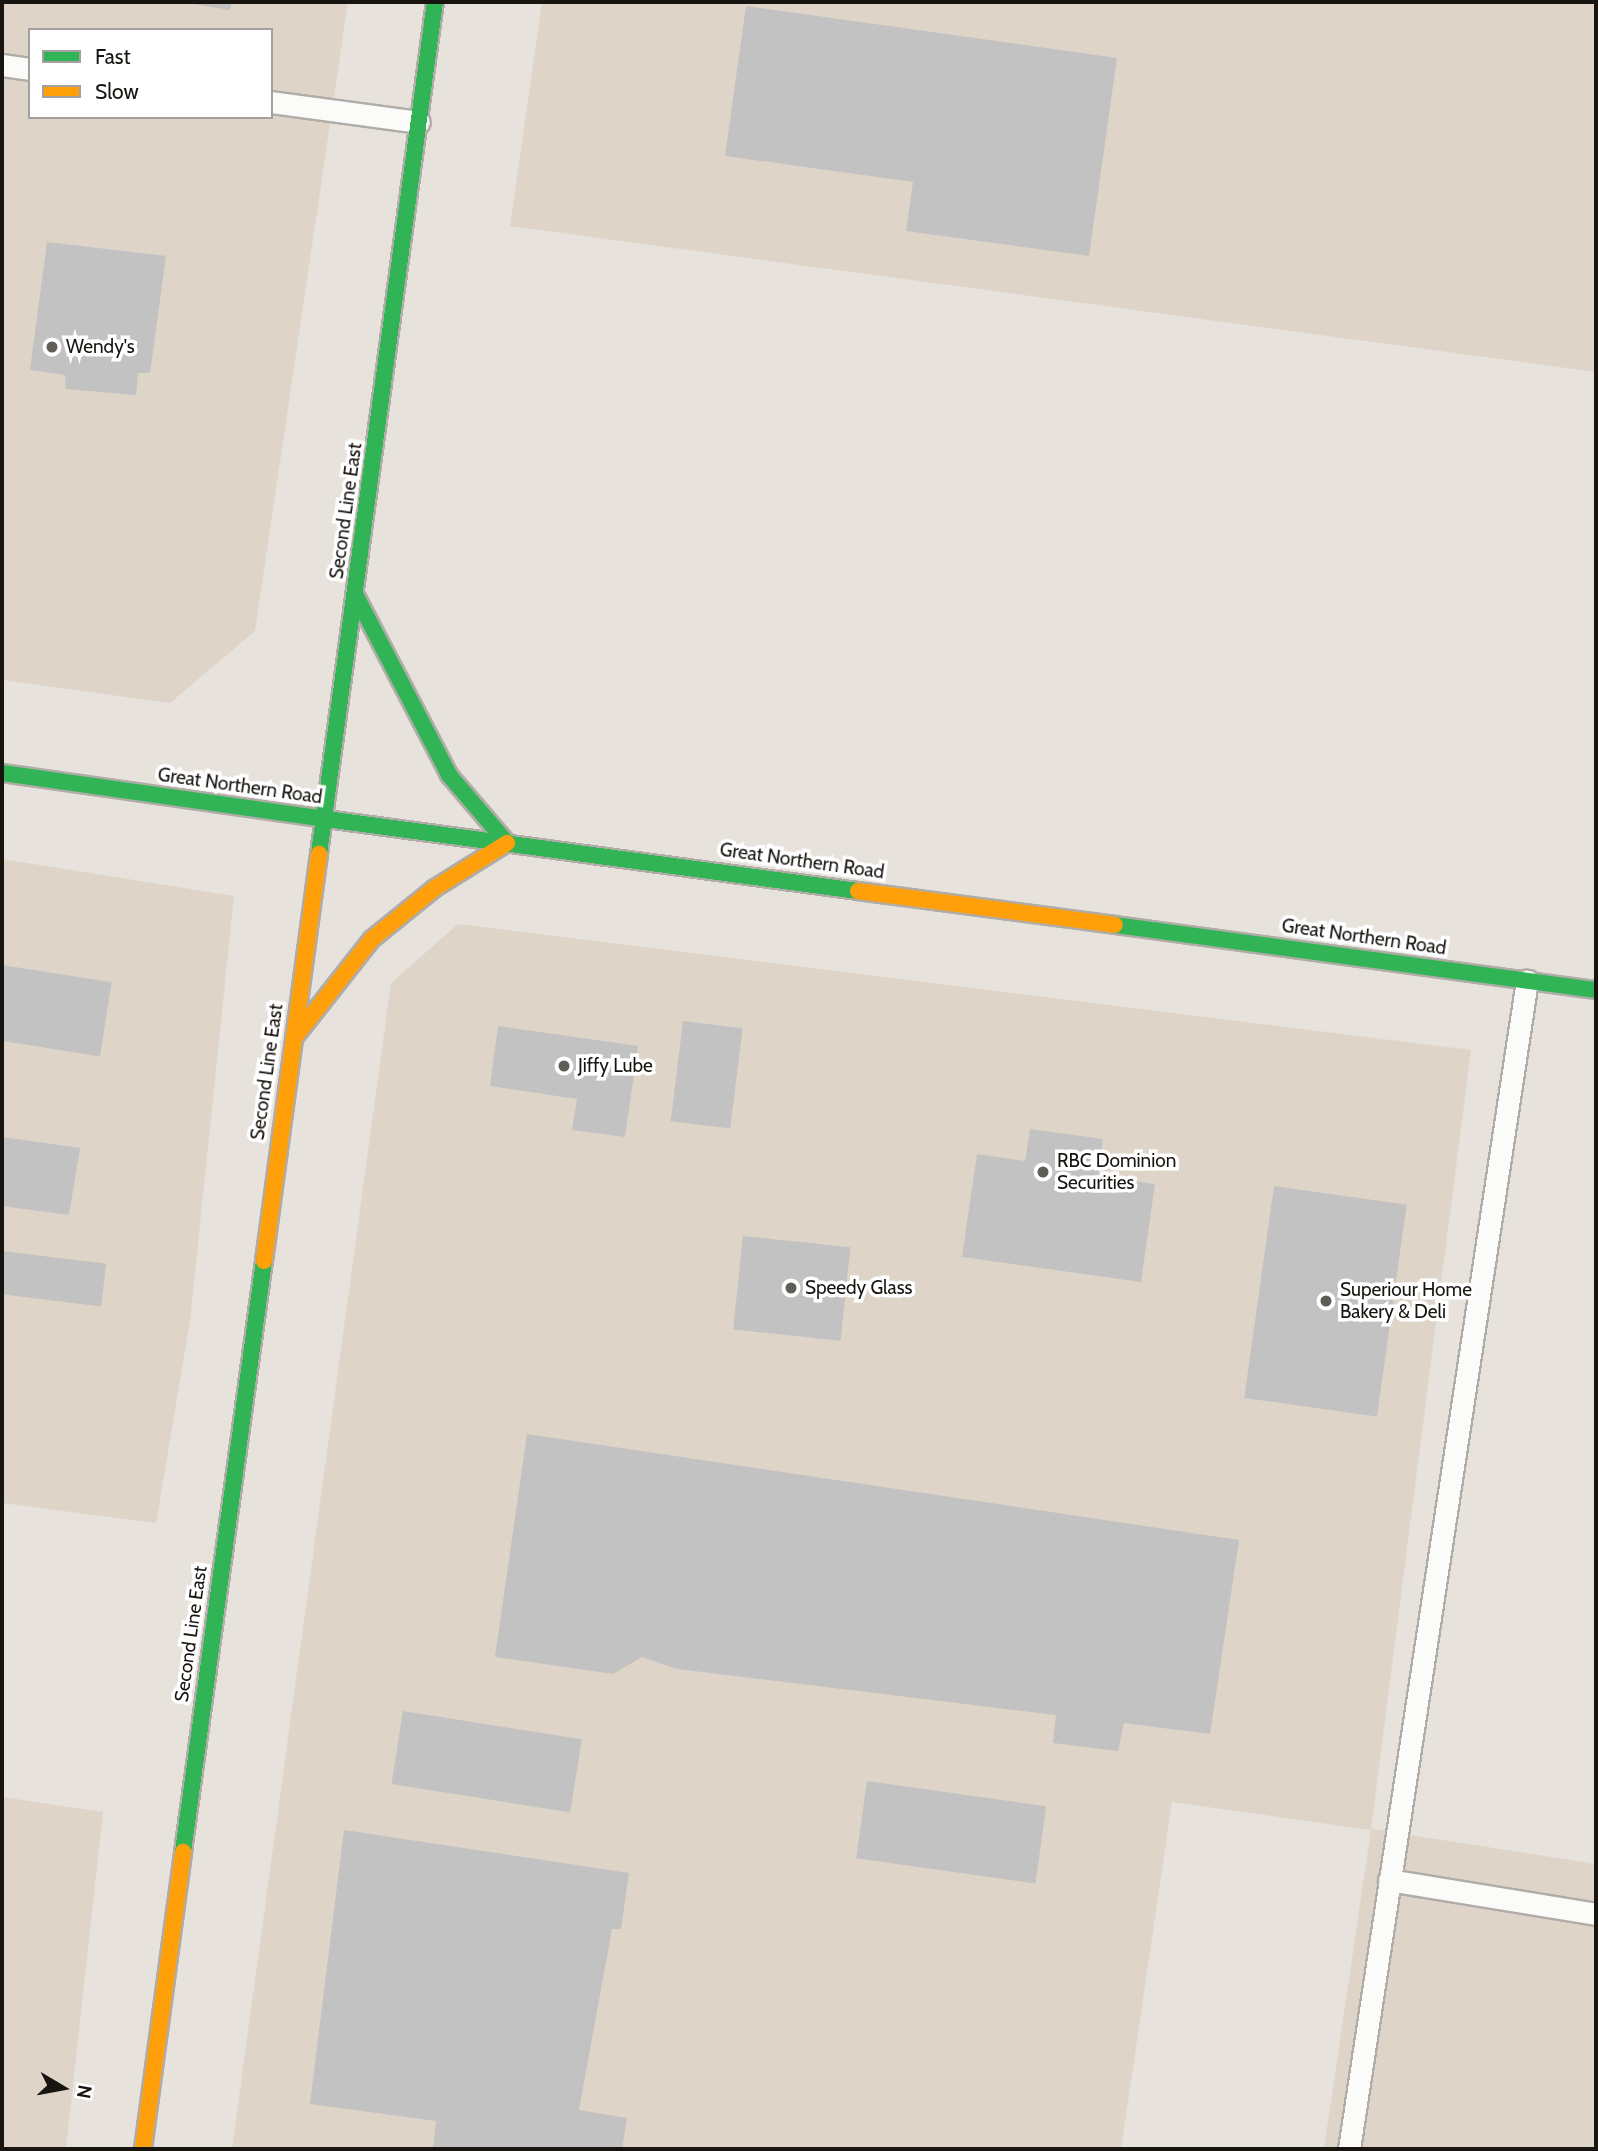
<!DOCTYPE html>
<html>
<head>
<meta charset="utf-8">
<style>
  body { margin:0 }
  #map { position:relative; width:1598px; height:2151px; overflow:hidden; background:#e7e2dc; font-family:Cabin,sans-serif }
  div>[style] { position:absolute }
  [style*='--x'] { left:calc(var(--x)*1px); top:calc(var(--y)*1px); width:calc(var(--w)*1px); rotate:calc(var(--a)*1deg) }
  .built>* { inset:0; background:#ded4c8 }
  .building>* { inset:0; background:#c3c2c2; transform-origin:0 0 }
  .roads { filter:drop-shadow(2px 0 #b0aca7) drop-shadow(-2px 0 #b0aca7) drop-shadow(0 2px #b0aca7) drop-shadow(0 -2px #b0aca7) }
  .lane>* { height:21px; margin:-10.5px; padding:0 10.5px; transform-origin:10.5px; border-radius:10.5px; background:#fbfbfa }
  .fast>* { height:16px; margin:-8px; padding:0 8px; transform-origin:8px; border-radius:8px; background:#30b455 }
  .slow>* { height:16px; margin:-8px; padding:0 8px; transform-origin:8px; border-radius:8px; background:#ff9f0a }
  .dots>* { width:19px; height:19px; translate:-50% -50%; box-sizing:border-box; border:4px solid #fff; border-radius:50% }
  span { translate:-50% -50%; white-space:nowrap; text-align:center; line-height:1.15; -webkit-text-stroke:7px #fff; paint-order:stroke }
  .poi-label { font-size:19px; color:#181511 }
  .left { translate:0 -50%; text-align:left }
  .street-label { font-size:19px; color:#181511 }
  .frame { position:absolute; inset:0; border:4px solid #181511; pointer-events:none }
  .legend { position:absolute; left:28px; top:28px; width:245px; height:91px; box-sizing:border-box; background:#fff; border:2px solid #a3a1a0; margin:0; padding:9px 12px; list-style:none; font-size:21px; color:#181511 }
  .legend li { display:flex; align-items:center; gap:14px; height:35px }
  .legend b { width:35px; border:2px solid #a3a1a0 }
  .north { position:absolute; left:28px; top:2053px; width:70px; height:70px; -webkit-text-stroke:5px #fff; paint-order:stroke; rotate:100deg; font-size:19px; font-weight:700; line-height:28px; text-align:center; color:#181511 }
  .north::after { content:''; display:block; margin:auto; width:24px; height:32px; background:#181511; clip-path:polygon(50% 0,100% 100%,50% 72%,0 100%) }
</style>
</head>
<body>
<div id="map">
  <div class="built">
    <i style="clip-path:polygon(evenodd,2px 2px,348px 2px,255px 631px,170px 703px,2px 680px,2px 2px,30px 30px,271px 30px,271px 117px,30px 117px,30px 30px)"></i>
    <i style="clip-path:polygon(542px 2px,1596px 2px,1596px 372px,510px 226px)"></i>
    <i style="clip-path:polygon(2px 859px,234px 896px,190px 1321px,156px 1523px,2px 1503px)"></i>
    <i style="clip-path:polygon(458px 924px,1471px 1050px,1371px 1829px,1596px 1864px,1596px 2149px,1324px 2149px,1371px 1830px,1172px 1802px,1121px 2149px,232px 2149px,391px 983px)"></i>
    <i style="clip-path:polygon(2px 1797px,103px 1812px,66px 2149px,2px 2149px)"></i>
  </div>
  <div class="building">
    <i style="clip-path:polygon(181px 2px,232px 2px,230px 10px)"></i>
    <i style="clip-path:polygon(746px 6px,1117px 58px,1089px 256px,906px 231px,913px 182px,725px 156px)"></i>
    <i style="clip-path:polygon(47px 242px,166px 256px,150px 373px,138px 373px,136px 395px,66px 389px,65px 375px,30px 370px)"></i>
    <i style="left:2px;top:965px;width:111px;height:75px;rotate:9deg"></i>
    <i style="left:683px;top:1021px;width:60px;height:101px;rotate:7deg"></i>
    <i style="clip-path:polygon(498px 1026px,638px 1046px,625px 1137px,572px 1130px,577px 1099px,490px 1086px)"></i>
    <i style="clip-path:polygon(1030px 1129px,1103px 1139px,1098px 1176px,1155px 1184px,1141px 1282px,962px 1257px,977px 1154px,1025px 1161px)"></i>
    <i style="clip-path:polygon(2px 1137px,80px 1148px,69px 1215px,2px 1206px)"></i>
    <i style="left:1274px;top:1186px;width:134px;height:214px;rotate:8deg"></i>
    <i style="left:743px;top:1236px;width:108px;height:94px;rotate:6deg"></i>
    <i style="left:2px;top:1251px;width:105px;height:43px;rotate:7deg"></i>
    <i style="clip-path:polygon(527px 1434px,1239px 1540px,1210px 1734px,1124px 1723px,1118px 1751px,1053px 1743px,1056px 1715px,677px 1669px,642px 1657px,613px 1674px,495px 1657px)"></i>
    <i style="left:403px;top:1711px;width:181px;height:74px;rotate:9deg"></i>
    <i style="left:867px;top:1781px;width:181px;height:78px;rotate:8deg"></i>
    <i style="clip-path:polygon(344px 1830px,629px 1873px,621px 1929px,612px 1929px,579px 2110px,627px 2118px,622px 2149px,433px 2149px,436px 2121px,310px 2104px)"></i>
  </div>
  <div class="roads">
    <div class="lane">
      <i style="--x:2;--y:65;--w:28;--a:8"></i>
      <i style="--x:271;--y:102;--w:149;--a:7.7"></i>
      <i style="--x:1389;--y:1880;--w:210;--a:9.3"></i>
      <i style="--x:1349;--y:2149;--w:1182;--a:-81.34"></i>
    </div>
    <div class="fast">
      <i style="--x:356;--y:596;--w:202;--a:62.5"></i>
      <i style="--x:449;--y:775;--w:89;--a:49.5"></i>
      <i style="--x:2;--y:773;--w:327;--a:8.1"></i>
      <i style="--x:326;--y:819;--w:537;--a:7.71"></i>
      <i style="--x:319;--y:854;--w:860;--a:-82.25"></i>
      <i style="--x:1115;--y:925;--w:485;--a:7.7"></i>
      <i style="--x:183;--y:1852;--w:597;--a:-82.2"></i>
    </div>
    <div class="slow">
      <i style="--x:858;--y:891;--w:259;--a:7.5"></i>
      <i style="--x:294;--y:1038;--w:126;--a:-51.8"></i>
      <i style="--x:372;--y:939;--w:81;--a:-39"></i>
      <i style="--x:435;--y:888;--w:85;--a:-32"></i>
      <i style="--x:264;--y:1261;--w:411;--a:-82.3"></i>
      <i style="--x:143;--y:2149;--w:300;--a:-82.3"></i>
    </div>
  </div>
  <div class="dots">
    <i style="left:52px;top:347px;background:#605d58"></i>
    <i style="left:564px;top:1066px;background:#605d58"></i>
    <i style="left:1043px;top:1172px;background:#605d58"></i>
    <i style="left:791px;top:1288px;background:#605d58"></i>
    <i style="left:1326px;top:1301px;background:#605d58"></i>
  </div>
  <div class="poi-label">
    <span class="left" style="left:66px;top:347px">Wendy's</span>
    <span class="left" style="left:578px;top:1066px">Jiffy Lube</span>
    <span class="left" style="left:1057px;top:1172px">RBC Dominion<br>Securities</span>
    <span class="left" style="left:805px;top:1288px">Speedy Glass</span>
    <span class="left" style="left:1340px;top:1301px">Superiour Home<br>Bakery &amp; Deli</span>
  </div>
  <div class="street-label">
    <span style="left:346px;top:511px;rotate:-82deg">Second Line East</span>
    <span style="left:240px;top:786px;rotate:8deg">Great Northern Road</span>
    <span style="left:802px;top:861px;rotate:8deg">Great Northern Road</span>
    <span style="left:1364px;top:937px;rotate:8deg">Great Northern Road</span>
    <span style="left:267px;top:1072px;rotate:-82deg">Second Line East</span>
    <span style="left:191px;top:1634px;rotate:-82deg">Second Line East</span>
  </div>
  <div class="frame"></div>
  <ul class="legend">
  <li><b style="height:9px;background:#30b455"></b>Fast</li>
  <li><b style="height:9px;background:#ff9f0a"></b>Slow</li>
  </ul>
  <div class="north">N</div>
</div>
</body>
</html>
